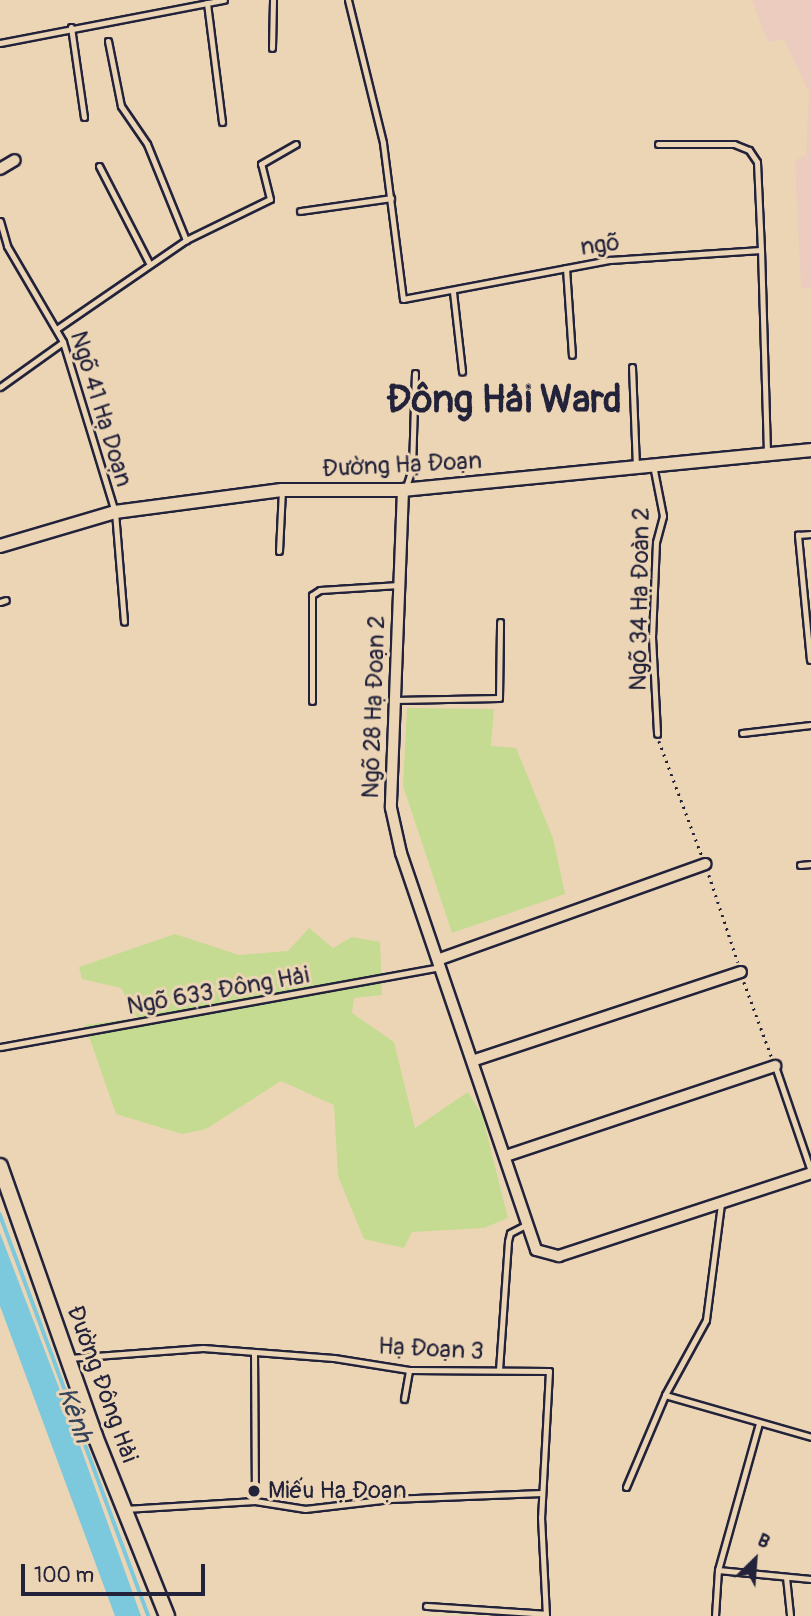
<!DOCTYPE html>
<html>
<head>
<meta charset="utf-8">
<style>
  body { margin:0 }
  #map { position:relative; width:811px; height:1616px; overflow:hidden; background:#ecd5b5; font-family:Pangolin,sans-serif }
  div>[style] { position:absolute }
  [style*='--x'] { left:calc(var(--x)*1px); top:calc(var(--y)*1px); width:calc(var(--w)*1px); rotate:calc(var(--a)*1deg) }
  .built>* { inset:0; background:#ecccbe }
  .green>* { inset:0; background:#c5db91 }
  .water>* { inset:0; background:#7cc8dc }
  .stream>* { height:3.5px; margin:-1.75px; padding:0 1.75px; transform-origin:1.75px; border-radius:1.75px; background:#7cc8dc }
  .path>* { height:2.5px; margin-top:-1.25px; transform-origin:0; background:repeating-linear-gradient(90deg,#22223b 0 2px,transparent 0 7px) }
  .roads { filter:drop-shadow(2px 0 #22223b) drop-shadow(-2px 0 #22223b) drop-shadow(0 2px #22223b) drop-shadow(0 -2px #22223b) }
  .service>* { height:5px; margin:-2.5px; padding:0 2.5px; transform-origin:2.5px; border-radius:2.5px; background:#ecd5b5 }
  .minor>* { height:10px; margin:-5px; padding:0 5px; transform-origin:5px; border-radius:5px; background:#ecd5b5 }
  .tertiary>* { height:12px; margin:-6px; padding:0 6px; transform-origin:6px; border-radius:6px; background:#ecd5b5 }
  .secondary>* { height:14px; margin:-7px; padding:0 7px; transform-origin:7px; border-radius:7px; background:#ecd5b5 }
  .dots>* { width:19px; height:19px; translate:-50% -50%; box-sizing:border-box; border:4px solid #ecd5b5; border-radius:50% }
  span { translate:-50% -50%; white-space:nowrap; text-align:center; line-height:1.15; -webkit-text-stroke:6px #ecd5b5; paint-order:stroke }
  .street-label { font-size:24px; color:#22223b }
  .poi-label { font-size:24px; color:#22223b }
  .left { translate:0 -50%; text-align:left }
  .water-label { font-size:26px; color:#34435b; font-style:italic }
  .town-label { font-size:38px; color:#22223b; font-weight:700 }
  .north { position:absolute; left:720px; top:1525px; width:70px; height:70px; -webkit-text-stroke:5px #ecd5b5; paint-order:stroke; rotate:25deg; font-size:19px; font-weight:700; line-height:28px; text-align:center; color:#22223b }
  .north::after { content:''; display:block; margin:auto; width:24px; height:32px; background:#22223b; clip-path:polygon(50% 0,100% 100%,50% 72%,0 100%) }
  .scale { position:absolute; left:21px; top:1564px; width:184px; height:32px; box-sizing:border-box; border:4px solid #22223b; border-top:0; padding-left:9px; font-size:21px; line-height:24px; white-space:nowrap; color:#22223b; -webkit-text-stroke:5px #ecd5b5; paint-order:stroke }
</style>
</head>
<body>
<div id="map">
  <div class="built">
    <i style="clip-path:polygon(752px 0,811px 0,811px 288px,801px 288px,795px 160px,806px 155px,809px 93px,784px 39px,768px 42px)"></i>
  </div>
  <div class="green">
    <i style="clip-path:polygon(407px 708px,494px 709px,491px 746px,516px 748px,553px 838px,565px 894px,452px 933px,403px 786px)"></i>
    <i style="clip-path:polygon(309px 928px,333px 948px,352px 937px,380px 942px,382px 995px,354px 998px,352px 1013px,394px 1042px,415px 1128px,468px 1092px,482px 1115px,508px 1218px,484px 1228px,412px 1232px,404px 1248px,364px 1239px,338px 1176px,334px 1105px,281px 1081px,206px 1129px,182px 1134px,116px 1114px,85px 1025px,137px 1018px,121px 988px,82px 979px,79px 967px,175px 934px,239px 955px,288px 951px)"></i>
  </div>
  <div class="water">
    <i style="clip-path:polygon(0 1233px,64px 1401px,141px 1616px,115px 1616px,0 1306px)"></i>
  </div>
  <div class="stream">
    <i style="--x:0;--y:1214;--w:429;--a:69.7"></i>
  </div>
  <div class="path">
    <i style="--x:659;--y:741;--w:123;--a:69.5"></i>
    <i style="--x:709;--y:875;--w:92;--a:71.6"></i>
    <i style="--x:744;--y:982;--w:81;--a:69.8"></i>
  </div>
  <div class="roads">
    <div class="service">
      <i style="--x:348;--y:0;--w:147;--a:76.2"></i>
      <i style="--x:383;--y:143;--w:157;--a:82.7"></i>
      <i style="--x:403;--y:299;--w:211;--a:-10.7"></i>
      <i style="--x:610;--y:260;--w:151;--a:-3.8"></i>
      <i style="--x:761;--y:250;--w:201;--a:88.3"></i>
      <i style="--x:207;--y:3;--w:120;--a:82.8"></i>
      <i style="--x:71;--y:27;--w:91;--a:81.8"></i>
      <i style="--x:108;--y:41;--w:66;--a:78.7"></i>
      <i style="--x:121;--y:106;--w:46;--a:55.6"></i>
      <i style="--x:147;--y:144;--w:104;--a:67.9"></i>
      <i style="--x:0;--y:43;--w:228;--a:-10.9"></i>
      <i style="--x:272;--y:48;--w:48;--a:-88.8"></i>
      <i style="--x:658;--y:144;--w:76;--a:0"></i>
      <i style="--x:734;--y:144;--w:16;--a:22"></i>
      <i style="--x:749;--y:150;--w:14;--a:56"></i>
      <i style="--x:757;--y:162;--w:88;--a:87.4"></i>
      <i style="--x:99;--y:166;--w:109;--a:62.7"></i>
      <i style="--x:300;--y:211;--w:92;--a:-8.1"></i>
      <i style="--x:0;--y:221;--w:26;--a:74"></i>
      <i style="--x:7;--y:246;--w:111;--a:59.7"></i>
      <i style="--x:63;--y:342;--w:178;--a:73"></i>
      <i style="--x:115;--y:512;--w:110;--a:85.3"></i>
      <i style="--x:566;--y:268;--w:87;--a:86.1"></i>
      <i style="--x:453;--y:292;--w:80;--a:83.5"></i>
      <i style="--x:58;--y:328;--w:155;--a:-34.5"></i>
      <i style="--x:186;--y:240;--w:93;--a:-26"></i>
      <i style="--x:270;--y:199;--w:36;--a:-104"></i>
      <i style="--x:261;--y:164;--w:40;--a:-29.7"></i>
      <i style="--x:632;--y:367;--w:99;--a:87.7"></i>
      <i style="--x:0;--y:387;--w:77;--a:-35.5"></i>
      <i style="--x:653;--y:465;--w:52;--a:78.9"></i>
      <i style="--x:663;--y:516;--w:27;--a:105"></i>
      <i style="--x:656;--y:542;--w:95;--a:92.4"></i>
      <i style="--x:652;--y:637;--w:97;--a:87"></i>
      <i style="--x:406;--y:487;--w:20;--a:-72"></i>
      <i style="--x:412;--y:468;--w:95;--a:-88.2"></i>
      <i style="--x:279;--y:551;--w:61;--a:-87.2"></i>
      <i style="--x:0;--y:602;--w:6;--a:-18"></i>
      <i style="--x:810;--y:660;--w:126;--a:-95.5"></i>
      <i style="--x:798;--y:535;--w:13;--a:-4"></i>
      <i style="--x:395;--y:700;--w:104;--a:-1.1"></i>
      <i style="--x:499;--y:698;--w:76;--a:-89.2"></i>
      <i style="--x:312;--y:701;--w:106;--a:-90"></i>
      <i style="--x:312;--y:595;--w:9;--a:-32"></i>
      <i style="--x:320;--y:590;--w:79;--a:-3.6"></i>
      <i style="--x:742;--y:733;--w:69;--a:-6.6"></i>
      <i style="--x:800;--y:865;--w:11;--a:-5"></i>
      <i style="--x:0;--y:1047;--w:448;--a:-10.3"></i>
      <i style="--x:775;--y:1066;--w:111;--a:71.1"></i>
      <i style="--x:721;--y:1204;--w:117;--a:97.4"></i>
      <i style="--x:706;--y:1320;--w:85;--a:118.7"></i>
      <i style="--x:665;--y:1395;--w:152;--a:16"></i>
      <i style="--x:254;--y:1352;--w:149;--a:89.6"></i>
      <i style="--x:69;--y:1358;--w:134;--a:-4.3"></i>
      <i style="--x:203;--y:1348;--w:131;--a:4.4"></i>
      <i style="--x:334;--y:1358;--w:76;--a:9.1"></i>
      <i style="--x:409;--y:1370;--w:140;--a:0.4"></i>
      <i style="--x:549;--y:1371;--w:146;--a:93.1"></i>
      <i style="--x:541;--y:1517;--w:99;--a:87.1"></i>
      <i style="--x:499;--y:1370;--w:129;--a:-86"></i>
      <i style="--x:508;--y:1241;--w:8;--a:-76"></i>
      <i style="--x:510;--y:1233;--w:18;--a:-27"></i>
      <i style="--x:404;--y:1399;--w:29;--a:-80"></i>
      <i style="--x:626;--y:1487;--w:100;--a:-67"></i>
      <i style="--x:125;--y:1509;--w:130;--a:-3.5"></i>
      <i style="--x:255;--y:1501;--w:51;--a:9.1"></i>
      <i style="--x:305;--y:1509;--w:86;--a:-6.7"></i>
      <i style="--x:390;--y:1499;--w:152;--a:-2.3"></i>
      <i style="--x:718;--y:1570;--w:153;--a:-74.4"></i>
      <i style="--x:786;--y:1577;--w:39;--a:84"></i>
      <i style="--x:426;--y:1606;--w:120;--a:3.8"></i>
      <i style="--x:715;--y:1616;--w:46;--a:-86.3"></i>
      <i style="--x:718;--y:1570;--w:93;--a:5.5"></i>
    </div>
    <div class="minor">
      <i style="--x:0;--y:169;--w:17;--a:-31"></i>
      <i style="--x:403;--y:490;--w:318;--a:92.2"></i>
      <i style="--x:391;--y:808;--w:46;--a:77.5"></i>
      <i style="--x:401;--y:853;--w:419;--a:71.2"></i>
      <i style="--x:536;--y:1250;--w:24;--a:15"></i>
      <i style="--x:559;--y:1256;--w:265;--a:-18.2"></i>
      <i style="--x:440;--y:959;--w:282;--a:-19.7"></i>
      <i style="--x:475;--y:1060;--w:280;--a:-18.3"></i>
      <i style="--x:506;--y:1156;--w:284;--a:-18.5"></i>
    </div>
    <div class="tertiary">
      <i style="--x:0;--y:546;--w:120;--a:-16.5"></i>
      <i style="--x:115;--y:512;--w:168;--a:-7.5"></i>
      <i style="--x:282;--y:490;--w:121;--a:0"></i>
      <i style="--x:403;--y:490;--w:410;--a:-5.6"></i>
    </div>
    <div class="secondary">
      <i style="--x:0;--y:1166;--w:286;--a:70.6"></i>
      <i style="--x:95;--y:1436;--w:194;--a:68.2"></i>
    </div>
  </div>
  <div class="dots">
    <i style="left:254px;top:1491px;background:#22223b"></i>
  </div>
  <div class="street-label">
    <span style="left:600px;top:245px;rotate:-8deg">ngõ</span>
    <span style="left:101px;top:409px;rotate:73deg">Ngõ 41 Hạ Doạn</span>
    <span style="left:402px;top:465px;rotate:-3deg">Đường Hạ Đoạn</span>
    <span style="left:640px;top:599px;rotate:-89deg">Ngõ 34 Hạ Đoàn 2</span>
    <span style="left:374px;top:707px;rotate:-88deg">Ngõ 28 Hạ Đoạn 2</span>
    <span style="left:218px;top:991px;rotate:-10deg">Ngõ 633 Đông Hải</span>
    <span style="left:431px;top:1349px;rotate:3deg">Hạ Đoạn 3</span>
    <span style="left:102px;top:1384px;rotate:70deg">Đường Đông Hải</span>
  </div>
  <div class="poi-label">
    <span class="left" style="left:268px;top:1491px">Miếu Hạ Đoạn</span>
  </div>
  <div class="water-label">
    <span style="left:74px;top:1415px;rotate:70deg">Kênh</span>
  </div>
  <div class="town-label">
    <span style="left:504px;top:401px">Đông Hải Ward</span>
  </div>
  <div class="north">B</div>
  <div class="scale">100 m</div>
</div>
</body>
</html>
